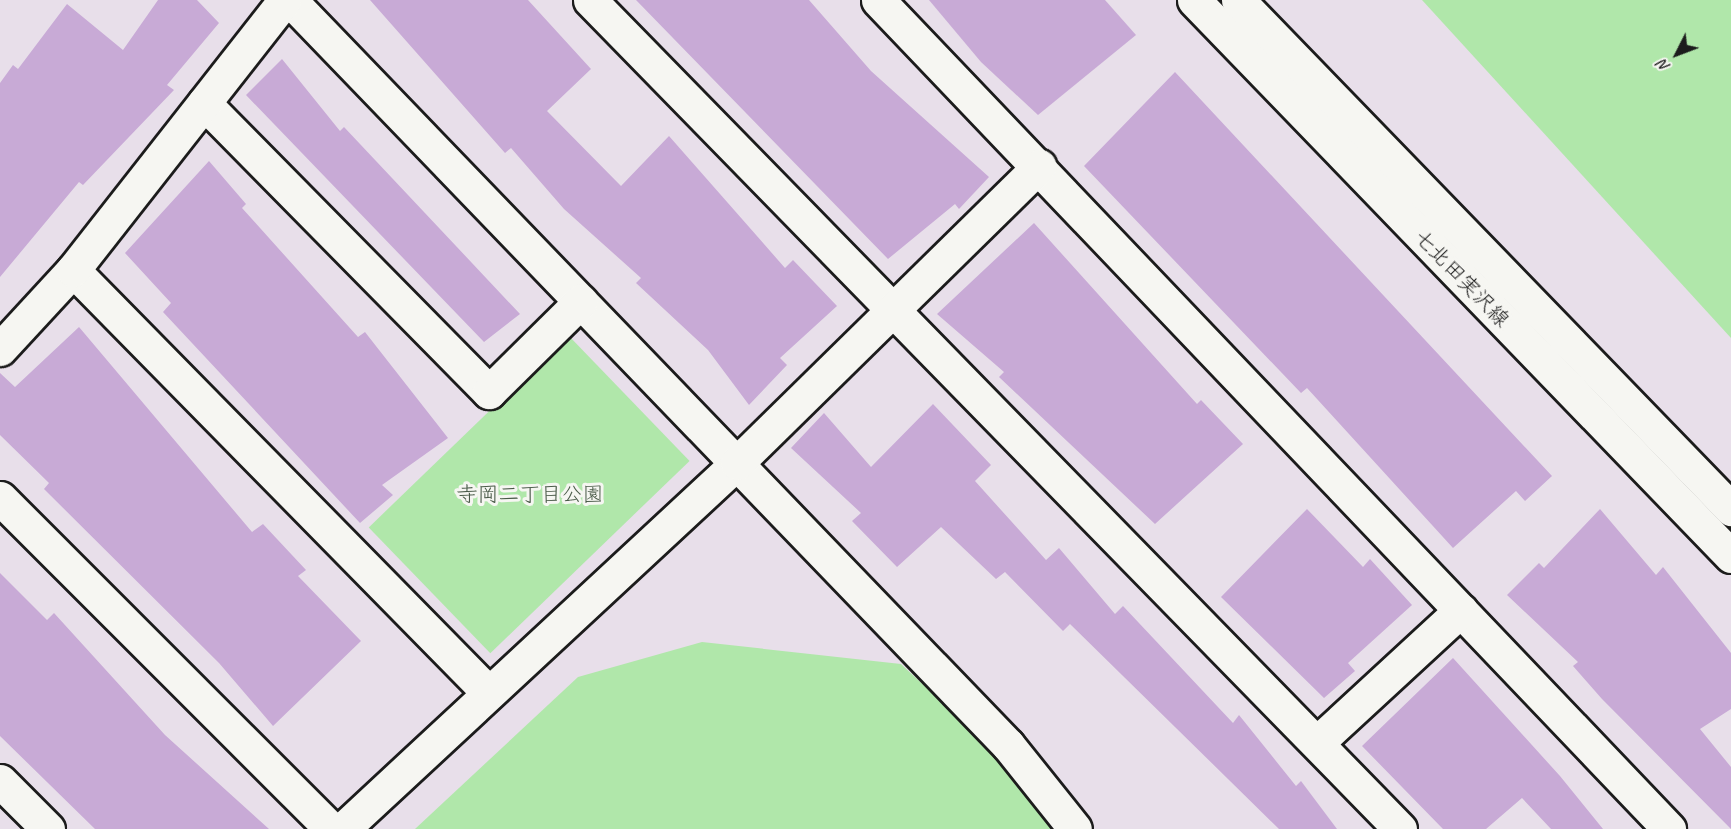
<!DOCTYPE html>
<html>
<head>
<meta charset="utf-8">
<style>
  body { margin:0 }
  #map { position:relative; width:1731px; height:829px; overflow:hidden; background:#e8dfea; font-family:Caveat,"Klee One",sans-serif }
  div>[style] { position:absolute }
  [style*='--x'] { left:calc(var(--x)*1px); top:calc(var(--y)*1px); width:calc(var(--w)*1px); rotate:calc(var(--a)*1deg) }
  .green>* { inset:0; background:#b0e7aa; transform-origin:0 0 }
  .building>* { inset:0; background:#c8aad6 }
  .roads { filter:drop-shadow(2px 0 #1c1c1c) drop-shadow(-2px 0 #1c1c1c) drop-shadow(0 2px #1c1c1c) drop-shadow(0 -2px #1c1c1c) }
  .minor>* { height:33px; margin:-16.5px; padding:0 16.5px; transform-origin:16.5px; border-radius:16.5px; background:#f6f6f2 }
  span { translate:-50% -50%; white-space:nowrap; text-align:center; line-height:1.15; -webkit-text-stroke:6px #f6f6f2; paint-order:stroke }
  .street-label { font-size:21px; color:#1c1c1c }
  .park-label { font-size:21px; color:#485947 }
  .north { position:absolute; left:1647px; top:24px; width:60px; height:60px; -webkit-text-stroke:4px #f6f6f2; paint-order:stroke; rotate:228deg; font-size:16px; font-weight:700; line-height:24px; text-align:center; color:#1c1c1c }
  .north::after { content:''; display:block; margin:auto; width:21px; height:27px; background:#1c1c1c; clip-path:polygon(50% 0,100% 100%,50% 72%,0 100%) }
</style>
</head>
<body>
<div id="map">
  <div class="green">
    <i style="clip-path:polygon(1422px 0,1731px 0,1731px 338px)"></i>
    <i style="left:568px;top:335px;width:175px;height:277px;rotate:46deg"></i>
    <i style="clip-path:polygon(702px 642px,901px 664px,1078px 829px,415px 829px,578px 677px)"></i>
  </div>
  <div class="building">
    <i style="clip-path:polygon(158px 0,197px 0,219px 23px,167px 85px,174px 90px,83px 185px,79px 182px,0 277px,0 83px,13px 65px,18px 69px,67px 4px,123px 50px)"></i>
    <i style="clip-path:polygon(370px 0,528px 0,591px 69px,547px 111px,621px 186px,669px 136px,785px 268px,793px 260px,837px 306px,780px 358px,787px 365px,749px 405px,708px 350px,636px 283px,641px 278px,564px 209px,511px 148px,505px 153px)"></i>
    <i style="clip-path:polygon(636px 0,809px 0,871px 71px,989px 177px,959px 209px,955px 204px,888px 259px)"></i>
    <i style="clip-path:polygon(929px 0,1105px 0,1136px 35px,1038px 115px,981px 62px)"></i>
    <i style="clip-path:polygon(282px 59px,340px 131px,344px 127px,520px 314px,484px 342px,246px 95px)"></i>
    <i style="clip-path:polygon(1175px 72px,1552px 476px,1525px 501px,1516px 491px,1453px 548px,1307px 388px,1301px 393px,1084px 166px)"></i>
    <i style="clip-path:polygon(209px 161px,246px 204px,242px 208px,358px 337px,365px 332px,448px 438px,382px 485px,393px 495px,360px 523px,163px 312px,171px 303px,125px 253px)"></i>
    <i style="clip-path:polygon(1034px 223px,1197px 404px,1201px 400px,1243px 444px,1155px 524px,999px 377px,1004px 372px,937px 314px)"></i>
    <i style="clip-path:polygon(79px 327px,252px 532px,263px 524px,306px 570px,298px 576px,361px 641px,273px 726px,219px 663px,44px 489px,49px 483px,0 435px,0 373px,15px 387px)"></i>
    <i style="clip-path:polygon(933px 404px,991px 465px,975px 481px,1046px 560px,1059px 548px,1115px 614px,1123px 606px,1233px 723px,1239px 715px,1296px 786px,1301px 781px,1337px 829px,1279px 829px,1070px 624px,1063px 631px,1005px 572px,996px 579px,941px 527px,897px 567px,852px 521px,861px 513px,791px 448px,824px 413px,871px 467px)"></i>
    <i style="clip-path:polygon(1307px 509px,1363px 567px,1370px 559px,1412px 605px,1348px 663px,1355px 671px,1324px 698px,1221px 597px)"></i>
    <i style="clip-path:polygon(1600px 509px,1656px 575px,1663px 567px,1731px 653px,1731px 709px,1700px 729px,1731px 767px,1731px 829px,1602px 699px,1573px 666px,1578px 662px,1507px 595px,1539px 563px,1544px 568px)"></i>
    <i style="clip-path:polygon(0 573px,47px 620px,54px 613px,165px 735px,269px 829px,95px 829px,0 736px)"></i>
    <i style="clip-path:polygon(1453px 658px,1560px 776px,1603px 829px,1551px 829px,1522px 798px,1486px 829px,1443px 829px,1362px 746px)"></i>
  </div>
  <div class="roads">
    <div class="minor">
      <i style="--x:290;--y:0;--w:1035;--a:46.06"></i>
      <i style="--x:1008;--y:745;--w:107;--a:51.4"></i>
      <i style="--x:590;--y:0;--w:1159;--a:45.66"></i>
      <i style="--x:878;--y:0;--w:1146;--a:46.34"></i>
      <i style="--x:1194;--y:0;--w:773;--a:46"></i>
      <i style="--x:1238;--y:0;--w:709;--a:45.91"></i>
      <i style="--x:204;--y:103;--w:406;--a:45.4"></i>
      <i style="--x:489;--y:392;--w:129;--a:-44.7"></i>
      <i style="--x:73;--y:270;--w:593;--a:45.48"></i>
      <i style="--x:0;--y:349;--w:108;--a:-47.3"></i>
      <i style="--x:73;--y:270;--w:343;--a:-51.9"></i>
      <i style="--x:0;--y:498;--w:468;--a:45"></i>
      <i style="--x:1319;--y:741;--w:193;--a:-42.7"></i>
      <i style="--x:0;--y:781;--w:68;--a:45"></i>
      <i style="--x:343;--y:829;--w:538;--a:-42.89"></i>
      <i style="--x:737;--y:463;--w:424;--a:-44.5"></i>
    </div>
  </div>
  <div class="street-label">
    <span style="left:1462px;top:278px;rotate:46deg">七北田実沢線</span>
  </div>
  <div class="park-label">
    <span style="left:530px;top:494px">寺岡二丁目公園</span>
  </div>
  <div class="north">N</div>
</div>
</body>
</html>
